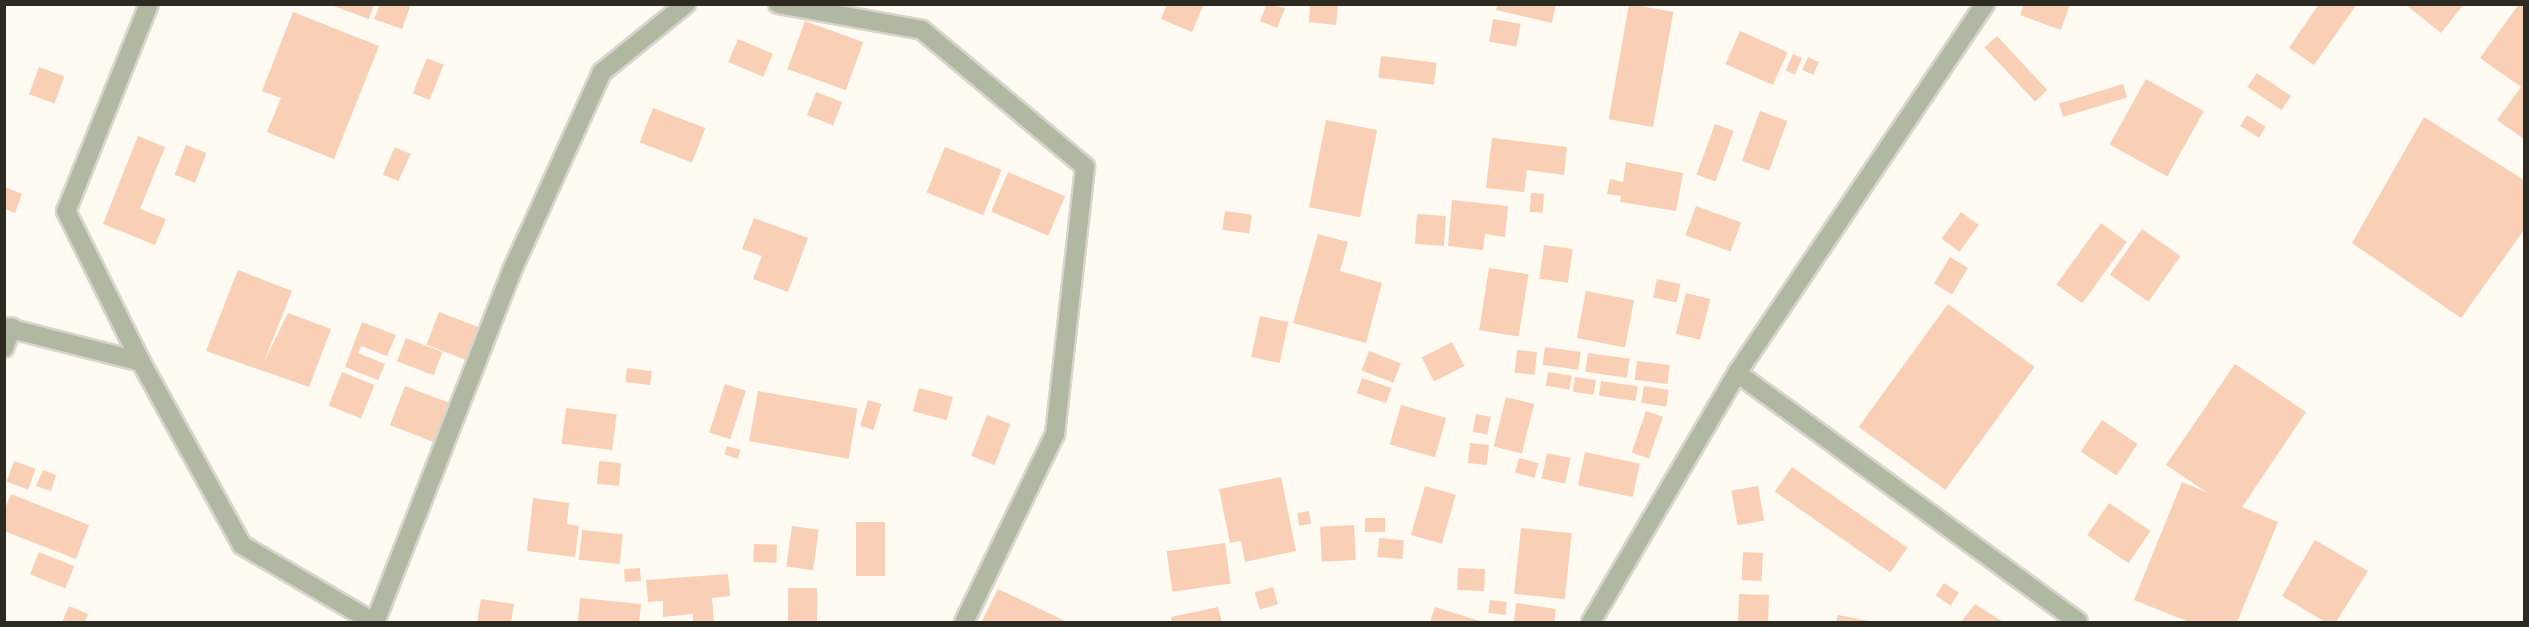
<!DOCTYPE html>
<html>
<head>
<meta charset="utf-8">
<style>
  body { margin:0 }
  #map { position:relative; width:2529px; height:627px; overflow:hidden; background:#fffbf2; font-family:Arial,sans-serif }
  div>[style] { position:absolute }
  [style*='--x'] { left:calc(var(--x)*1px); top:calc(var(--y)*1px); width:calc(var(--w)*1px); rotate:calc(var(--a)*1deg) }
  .building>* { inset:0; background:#f9d0b5; transform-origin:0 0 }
  .roads { filter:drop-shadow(2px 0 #d9d5cd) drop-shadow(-2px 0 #d9d5cd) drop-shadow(0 2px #d9d5cd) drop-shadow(0 -2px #d9d5cd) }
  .minor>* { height:18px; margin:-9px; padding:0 9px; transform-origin:9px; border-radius:9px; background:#b1b8a1 }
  span { translate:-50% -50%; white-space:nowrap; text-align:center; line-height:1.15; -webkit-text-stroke:4.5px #fff; paint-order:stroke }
  .frame { position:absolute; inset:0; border:6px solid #2d2a22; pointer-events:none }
</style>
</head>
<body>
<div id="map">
  <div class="building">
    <i style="clip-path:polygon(328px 4px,374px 4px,369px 19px)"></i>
    <i style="clip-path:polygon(380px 4px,411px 4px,402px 29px,374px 19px)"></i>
    <i style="clip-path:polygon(1167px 4px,1204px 4px,1192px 32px,1161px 19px)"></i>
    <i style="clip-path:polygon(1267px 4px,1285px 8px,1277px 28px,1260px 21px)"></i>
    <i style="clip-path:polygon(1310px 4px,1338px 4px,1336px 25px,1309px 22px)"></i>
    <i style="clip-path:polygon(1498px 4px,1556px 4px,1552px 23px,1496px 10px)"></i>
    <i style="left:1629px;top:4px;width:45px;height:117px;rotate:10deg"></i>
    <i style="clip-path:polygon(2024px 4px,2070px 4px,2061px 30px,2020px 15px)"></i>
    <i style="clip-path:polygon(2319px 4px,2357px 4px,2314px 65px,2289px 48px)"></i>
    <i style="clip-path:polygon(2405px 4px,2464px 4px,2441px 33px)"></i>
    <i style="clip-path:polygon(2519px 4px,2524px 4px,2524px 139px,2497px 120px,2521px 87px,2480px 58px)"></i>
    <i style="clip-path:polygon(293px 12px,379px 46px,334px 159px,267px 132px,281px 98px,262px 91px)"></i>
    <i style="left:1493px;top:19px;width:28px;height:23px;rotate:10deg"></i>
    <i style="left:805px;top:21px;width:62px;height:51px;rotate:20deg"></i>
    <i style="left:1740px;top:31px;width:52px;height:36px;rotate:24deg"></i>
    <i style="left:1997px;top:36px;width:74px;height:17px;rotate:47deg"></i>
    <i style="left:738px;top:39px;width:38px;height:25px;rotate:23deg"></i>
    <i style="left:1793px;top:54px;width:10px;height:18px;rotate:24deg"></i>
    <i style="left:1381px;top:56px;width:56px;height:22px;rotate:7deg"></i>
    <i style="left:1808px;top:57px;width:12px;height:14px;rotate:24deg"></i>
    <i style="left:427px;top:58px;width:18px;height:38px;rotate:22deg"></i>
    <i style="left:39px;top:67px;width:27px;height:29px;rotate:20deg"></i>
    <i style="left:2257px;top:73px;width:41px;height:17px;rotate:34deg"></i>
    <i style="left:2146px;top:79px;width:66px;height:75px;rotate:29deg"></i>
    <i style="left:2123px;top:84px;width:14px;height:67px;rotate:73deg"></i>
    <i style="left:816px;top:92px;width:28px;height:25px;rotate:21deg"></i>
    <i style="left:653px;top:108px;width:56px;height:37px;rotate:21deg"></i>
    <i style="left:1760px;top:111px;width:29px;height:53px;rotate:20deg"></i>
    <i style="left:2247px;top:115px;width:22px;height:13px;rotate:32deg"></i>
    <i style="clip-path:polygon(2424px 117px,2524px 180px,2524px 230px,2461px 318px,2352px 243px)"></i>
    <i style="left:1326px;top:120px;width:52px;height:89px;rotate:11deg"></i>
    <i style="left:1715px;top:124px;width:20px;height:54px;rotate:20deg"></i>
    <i style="clip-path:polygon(138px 136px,165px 147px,140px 209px,166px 219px,155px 245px,103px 224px)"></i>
    <i style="clip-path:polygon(1492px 138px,1567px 147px,1564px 175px,1527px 170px,1524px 192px,1486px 188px)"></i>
    <i style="left:186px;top:145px;width:22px;height:32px;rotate:21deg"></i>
    <i style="left:395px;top:147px;width:17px;height:30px;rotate:24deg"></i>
    <i style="left:945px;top:147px;width:61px;height:49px;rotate:22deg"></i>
    <i style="clip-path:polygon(1626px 162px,1683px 173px,1676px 211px,1620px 202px,1621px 196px,1607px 194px,1610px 179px,1623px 182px)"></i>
    <i style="left:1008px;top:172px;width:62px;height:43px;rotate:23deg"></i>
    <i style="clip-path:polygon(5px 187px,22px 194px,15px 213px,5px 209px)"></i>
    <i style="left:1531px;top:193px;width:13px;height:19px;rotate:4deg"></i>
    <i style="clip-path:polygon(1452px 200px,1508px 206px,1505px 237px,1485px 234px,1483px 250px,1448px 246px)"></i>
    <i style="left:1696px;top:206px;width:48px;height:31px;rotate:20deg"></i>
    <i style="left:1225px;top:211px;width:27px;height:19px;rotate:8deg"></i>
    <i style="left:1961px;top:212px;width:22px;height:33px;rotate:36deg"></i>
    <i style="left:1417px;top:214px;width:29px;height:30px;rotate:4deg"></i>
    <i style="clip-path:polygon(754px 218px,808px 238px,788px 292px,753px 279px,762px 256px,742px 249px)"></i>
    <i style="left:2101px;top:223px;width:32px;height:76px;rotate:36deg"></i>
    <i style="left:2142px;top:229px;width:47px;height:56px;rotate:35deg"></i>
    <i style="clip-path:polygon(1318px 234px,1348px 242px,1340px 271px,1382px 283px,1366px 343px,1293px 323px)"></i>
    <i style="left:1544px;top:245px;width:29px;height:34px;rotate:8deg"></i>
    <i style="left:1950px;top:257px;width:21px;height:31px;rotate:31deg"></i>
    <i style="left:1489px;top:268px;width:40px;height:63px;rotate:9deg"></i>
    <i style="clip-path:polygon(238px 270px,292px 291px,263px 364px,288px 313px,331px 329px,309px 387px,206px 351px)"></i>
    <i style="left:1657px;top:279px;width:24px;height:19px;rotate:12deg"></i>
    <i style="left:1586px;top:291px;width:49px;height:48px;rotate:11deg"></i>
    <i style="left:1686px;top:293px;width:25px;height:42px;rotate:14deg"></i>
    <i style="left:1948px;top:304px;width:107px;height:152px;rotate:36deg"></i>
    <i style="left:439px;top:312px;width:42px;height:35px;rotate:21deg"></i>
    <i style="left:1260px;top:316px;width:29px;height:42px;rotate:12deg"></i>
    <i style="clip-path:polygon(362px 322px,396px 335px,387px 356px,361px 346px,358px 353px,385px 364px,378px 380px,345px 367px)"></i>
    <i style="left:406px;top:338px;width:39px;height:25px;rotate:21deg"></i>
    <i style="left:1452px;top:342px;width:27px;height:34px;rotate:63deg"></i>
    <i style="left:1545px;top:347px;width:36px;height:18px;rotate:8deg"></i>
    <i style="left:1517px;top:350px;width:20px;height:23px;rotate:6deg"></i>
    <i style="left:1369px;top:351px;width:34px;height:21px;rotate:21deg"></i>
    <i style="left:1588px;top:353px;width:42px;height:19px;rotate:8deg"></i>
    <i style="left:1637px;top:361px;width:33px;height:19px;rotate:7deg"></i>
    <i style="clip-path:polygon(2235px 364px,2306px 412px,2242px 507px,2278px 522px,2237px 622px,2189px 622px,2134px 600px,2182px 482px,2208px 493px,2166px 465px)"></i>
    <i style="left:627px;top:368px;width:25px;height:14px;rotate:7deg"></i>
    <i style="left:342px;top:372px;width:35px;height:36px;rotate:22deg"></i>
    <i style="left:1548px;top:372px;width:24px;height:14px;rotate:9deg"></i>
    <i style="left:1575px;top:377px;width:21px;height:15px;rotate:8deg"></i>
    <i style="left:1362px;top:378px;width:31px;height:16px;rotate:19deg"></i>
    <i style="left:1601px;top:381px;width:37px;height:15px;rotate:8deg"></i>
    <i style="left:725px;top:384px;width:22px;height:51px;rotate:18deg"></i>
    <i style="left:405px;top:386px;width:47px;height:42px;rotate:21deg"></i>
    <i style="left:1644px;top:386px;width:25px;height:17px;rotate:9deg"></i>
    <i style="left:919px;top:388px;width:35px;height:24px;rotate:15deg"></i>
    <i style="left:758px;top:391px;width:101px;height:51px;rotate:10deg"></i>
    <i style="left:1506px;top:397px;width:29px;height:51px;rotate:14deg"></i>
    <i style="left:868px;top:400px;width:14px;height:27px;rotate:17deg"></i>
    <i style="left:1401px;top:405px;width:47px;height:41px;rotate:16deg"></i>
    <i style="left:566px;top:408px;width:51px;height:36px;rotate:7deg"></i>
    <i style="left:1646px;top:411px;width:18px;height:44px;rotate:19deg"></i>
    <i style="left:1476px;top:414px;width:15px;height:18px;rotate:11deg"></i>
    <i style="left:987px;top:415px;width:25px;height:44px;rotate:21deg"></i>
    <i style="left:2102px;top:420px;width:43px;height:38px;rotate:34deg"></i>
    <i style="left:1470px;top:443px;width:19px;height:20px;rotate:6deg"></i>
    <i style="left:727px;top:446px;width:14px;height:9px;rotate:17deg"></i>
    <i style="left:1585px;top:452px;width:56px;height:34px;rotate:12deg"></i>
    <i style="left:1547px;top:453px;width:24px;height:26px;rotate:12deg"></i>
    <i style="left:1519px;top:458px;width:20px;height:15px;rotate:15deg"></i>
    <i style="left:14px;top:461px;width:23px;height:22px;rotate:20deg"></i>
    <i style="left:599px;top:461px;width:22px;height:23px;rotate:5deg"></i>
    <i style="left:1792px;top:467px;width:141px;height:30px;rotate:35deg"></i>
    <i style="clip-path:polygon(43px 470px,56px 475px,51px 491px,36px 486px)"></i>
    <i style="clip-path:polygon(1281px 477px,1296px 551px,1245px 562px,1241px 541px,1230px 543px,1219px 489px)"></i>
    <i style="left:1425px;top:486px;width:32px;height:51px;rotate:16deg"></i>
    <i style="left:1758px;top:486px;width:35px;height:27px;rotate:80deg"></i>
    <i style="clip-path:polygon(11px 494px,89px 525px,76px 559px,4px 531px,4px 511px)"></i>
    <i style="clip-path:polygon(533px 498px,569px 503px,567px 524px,579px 526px,575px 557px,527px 551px)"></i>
    <i style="left:2109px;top:503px;width:50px;height:39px;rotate:34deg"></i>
    <i style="left:1309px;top:511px;width:13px;height:12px;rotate:81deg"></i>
    <i style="left:1385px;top:518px;width:14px;height:20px;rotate:90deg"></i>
    <i style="left:856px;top:522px;width:29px;height:54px"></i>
    <i style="left:1354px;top:525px;width:35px;height:34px;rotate:87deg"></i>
    <i style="left:792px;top:526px;width:27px;height:41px;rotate:8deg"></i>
    <i style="left:1521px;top:528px;width:51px;height:66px;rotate:6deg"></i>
    <i style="left:582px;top:530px;width:41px;height:30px;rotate:6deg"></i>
    <i style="left:1379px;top:538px;width:25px;height:19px;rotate:5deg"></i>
    <i style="clip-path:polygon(2315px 540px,2368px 571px,2336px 622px,2325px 622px,2282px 596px)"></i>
    <i style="left:1225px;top:543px;width:41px;height:59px;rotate:82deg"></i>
    <i style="left:754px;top:544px;width:23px;height:18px;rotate:2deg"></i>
    <i style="left:39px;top:552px;width:38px;height:24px;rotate:22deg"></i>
    <i style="left:1743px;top:552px;width:20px;height:28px;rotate:3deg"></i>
    <i style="left:640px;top:568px;width:13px;height:16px;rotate:86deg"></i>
    <i style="left:1458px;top:568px;width:27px;height:22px;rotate:2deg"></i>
    <i style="clip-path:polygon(728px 574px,730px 596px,712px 598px,714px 622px,693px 622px,693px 614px,663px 617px,663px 601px,648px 602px,646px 580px)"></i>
    <i style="left:1944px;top:583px;width:18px;height:15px;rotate:34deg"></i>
    <i style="left:1273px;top:587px;width:18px;height:19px;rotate:74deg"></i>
    <i style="left:788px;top:588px;width:29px;height:34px"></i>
    <i style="clip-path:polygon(998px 589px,1067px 622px,982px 621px)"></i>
    <i style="left:1739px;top:594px;width:30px;height:28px;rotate:2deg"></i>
    <i style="clip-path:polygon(580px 598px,641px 604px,639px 622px,578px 622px)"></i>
    <i style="clip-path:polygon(481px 599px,514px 604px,511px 622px,477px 622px)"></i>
    <i style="left:1490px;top:600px;width:17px;height:13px;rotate:7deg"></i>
    <i style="clip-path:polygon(1516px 603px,1556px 609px,1554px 622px,1514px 622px)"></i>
    <i style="clip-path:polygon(1975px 604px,2003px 622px,1961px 622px)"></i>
    <i style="clip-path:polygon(69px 606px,88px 614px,85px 622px,62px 622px)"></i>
    <i style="clip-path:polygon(1218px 607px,1222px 622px,1172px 622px,1171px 617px)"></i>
    <i style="clip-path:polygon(1435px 607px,1483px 622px,1430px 622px)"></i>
    <i style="clip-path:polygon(1838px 615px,1869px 621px,1869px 622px,1836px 622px)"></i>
  </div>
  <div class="roads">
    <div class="minor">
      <i style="--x:149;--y:4;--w:223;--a:111.8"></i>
      <i style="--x:66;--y:211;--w:169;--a:63.6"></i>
      <i style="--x:141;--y:362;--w:209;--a:61.1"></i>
      <i style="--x:242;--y:545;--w:152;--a:30.4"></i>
      <i style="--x:778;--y:4;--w:146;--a:10.2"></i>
      <i style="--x:922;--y:30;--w:213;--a:40"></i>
      <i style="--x:1085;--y:167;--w:269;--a:96.4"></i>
      <i style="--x:1055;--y:434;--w:209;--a:115.8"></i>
      <i style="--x:4;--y:327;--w:141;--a:14.3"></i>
      <i style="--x:4;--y:348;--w:22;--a:-69"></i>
      <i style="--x:1737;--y:373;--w:422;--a:36.1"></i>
      <i style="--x:375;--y:622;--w:382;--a:-68.7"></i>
      <i style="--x:514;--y:266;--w:213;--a:-65.6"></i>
      <i style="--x:602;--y:72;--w:108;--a:-39"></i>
      <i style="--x:1591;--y:622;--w:289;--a:-59.6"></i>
      <i style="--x:1737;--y:373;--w:445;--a:-56.1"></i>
    </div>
  </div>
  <div class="frame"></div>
</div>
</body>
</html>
